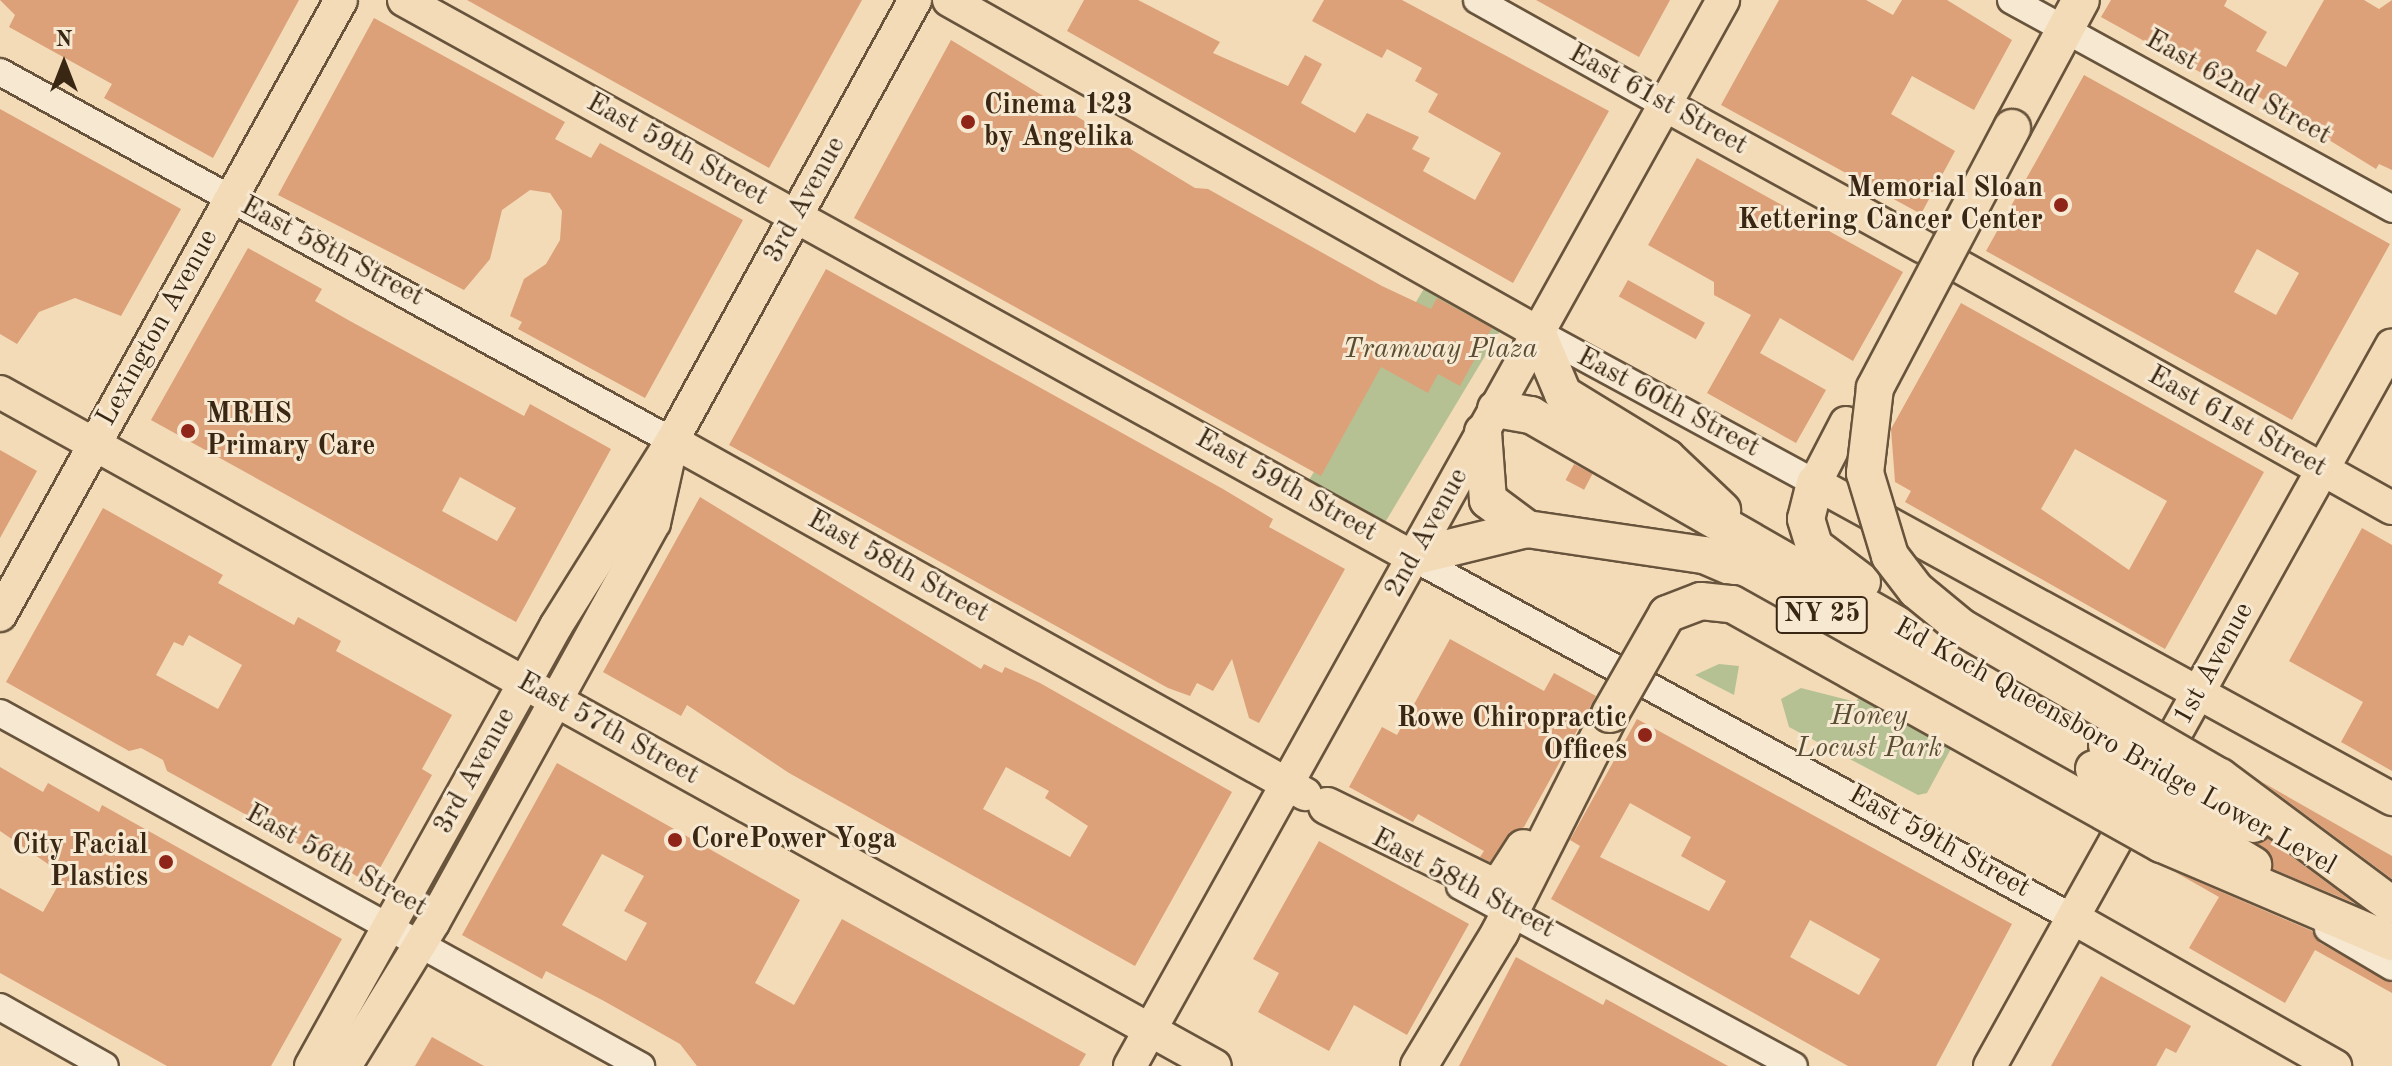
<!DOCTYPE html>
<html>
<head>
<meta charset="utf-8">
<style>
  body { margin:0 }
  #map { position:relative; width:2392px; height:1066px; overflow:hidden; background:#f3dbb8; font-family:"Old Standard TT",serif }
  div>[style] { position:absolute }
  [style*='--x'] { left:calc(var(--x)*1px); top:calc(var(--y)*1px); width:calc(var(--w)*1px); rotate:calc(var(--a)*1deg) }
  .green>* { inset:0; background:#b5c193; transform-origin:0 0 }
  .building>* { inset:0; background:#dca179; transform-origin:0 0 }
  .roads { filter:drop-shadow(2px 0 #68543c) drop-shadow(-2px 0 #68543c) drop-shadow(0 2px #68543c) drop-shadow(0 -2px #68543c) }
  .minor>* { height:26px; margin:-13px; padding:0 13px; transform-origin:13px; border-radius:13px; background:#f7e8d1 }
  .major>* { height:32px; margin:-16px; padding:0 16px; transform-origin:16px; border-radius:16px; background:#f3dbb8 }
  .highway>* { height:36px; margin:-18px; padding:0 18px; transform-origin:18px; border-radius:18px; background:#f3dbb8 }
  .bridges { filter:drop-shadow(2px 0 #68543c) drop-shadow(-2px 0 #68543c) drop-shadow(0 2px #68543c) drop-shadow(0 -2px #68543c) }
  .minor-bridge>* { height:26px; margin:-13px; padding:0 13px; transform-origin:13px; border-radius:13px; background:#f7e8d1 }
  .highway-bridge>* { height:36px; margin:-18px; padding:0 18px; transform-origin:18px; border-radius:18px; background:#f3dbb8 }
  .dots>* { width:22px; height:22px; translate:-50% -50%; box-sizing:border-box; border:4px solid #f7e8d1; border-radius:50% }
  span { translate:-50% -50%; white-space:nowrap; text-align:center; line-height:1.15; -webkit-text-stroke:6px #f7e8d1; paint-order:stroke }
  .shield-label span { padding:2px 6px; background:#f7e8d1; border:2px solid; border-radius:6px; -webkit-text-stroke-width:0 }
  .shield-label { font-size:26px; color:#3a2713; font-weight:700 }
  .street-label { font-size:28px; color:#3a2713 }
  .poi-label { font-size:28px; color:#3a2713; font-weight:700 }
  .left { translate:0 -50%; text-align:left }
  .right { translate:-100% -50%; text-align:right }
  .park-label { font-size:28px; color:#594e33; font-style:italic }
  .north { position:absolute; left:24px; top:24px; width:80px; height:80px; -webkit-text-stroke:6px #f7e8d1; paint-order:stroke; rotate:0deg; font-size:22px; font-weight:700; line-height:32px; text-align:center; color:#3a2713 }
  .north::after { content:''; display:block; margin:auto; width:28px; height:36px; background:#3a2713; clip-path:polygon(50% 0,100% 100%,50% 72%,0 100%) }
</style>
</head>
<body>
<div id="map">
  <div class="green">
    <i style="left:1425px;top:287px;width:87px;height:226px;rotate:31deg"></i>
    <i style="clip-path:polygon(1719px 664px,1739px 666px,1734px 695px,1695px 675px)"></i>
    <i style="clip-path:polygon(1801px 688px,1856px 702px,1862px 690px,1953px 745px,1927px 793px,1918px 795px,1789px 727px,1781px 699px)"></i>
  </div>
  <div class="building">
    <i style="clip-path:polygon(0 0,299px 0,213px 158px,104px 98px,112px 84px,9px 27px,15px 15px)"></i>
    <i style="clip-path:polygon(467px 0,862px 0,769px 168px)"></i>
    <i style="clip-path:polygon(1084px 0,1138px 0,1220px 42px,1213px 53px,1288px 86px,1305px 55px,1322px 64px,1301px 103px,1355px 133px,1367px 113px,1419px 137px,1412px 149px,1430px 158px,1423px 171px,1475px 200px,1501px 153px,1428px 112px,1438px 94px,1415px 81px,1422px 68px,1387px 49px,1382px 58px,1312px 21px,1324px 0,1402px 0,1609px 111px,1513px 283px,1067px 31px)"></i>
    <i style="clip-path:polygon(1536px 0,1670px 0,1639px 57px)"></i>
    <i style="clip-path:polygon(1779px 0,1866px 0,1893px 15px,1902px 0,1947px 0,2012px 40px,1974px 110px,1912px 76px,1891px 114px,1955px 151px,1921px 214px,1721px 105px)"></i>
    <i style="clip-path:polygon(2111px 0,2227px 0,2224px 6px,2267px 32px,2256px 51px,2286px 67px,2324px 0,2364px 0,2379px 9px,2392px 0,2392px 170px,2379px 164px,2376px 169px,2238px 84px,2234px 91px,2101px 17px)"></i>
    <i style="clip-path:polygon(374px 18px,565px 122px,555px 139px,591px 158px,600px 143px,743px 220px,645px 398px,518px 329px,522px 322px,510px 316px,524px 279px,546px 264px,560px 240px,562px 211px,550px 193px,530px 190px,502px 210px,490px 259px,464px 290px,278px 195px)"></i>
    <i style="clip-path:polygon(951px 40px,1195px 188px,1208px 189px,1382px 286px,1431px 309px,1437px 298px,1492px 328px,1460px 386px,1438px 374px,1428px 393px,1381px 367px,1321px 476px,854px 218px)"></i>
    <i style="clip-path:polygon(evenodd,2084px 75px,2390px 244px,2292px 420px,1986px 251px,2084px 75px,2257px 249px,2299px 273px,2276px 315px,2234px 292px,2257px 249px)"></i>
    <i style="clip-path:polygon(0 109px,181px 209px,121px 316px,75px 298px,39px 312px,17px 344px,0 334px)"></i>
    <i style="clip-path:polygon(1697px 158px,1903px 272px,1853px 361px,1780px 318px,1760px 353px,1826px 390px,1796px 443px,1707px 393px,1751px 315px,1714px 295px,1714px 282px,1648px 245px)"></i>
    <i style="clip-path:polygon(evenodd,248px 248px,322px 289px,315px 301px,350px 321px,524px 416px,530px 404px,611px 449px,516px 622px,151px 420px,248px 248px,460px 477px,516px 508px,497px 541px,442px 511px,460px 477px)"></i>
    <i style="clip-path:polygon(826px 269px,1223px 489px,1273px 519px,1269px 527px,1345px 569px,1259px 723px,1249px 718px,1232px 659px,1213px 691px,1197px 683px,1190px 696px,1168px 688px,729px 445px)"></i>
    <i style="left:1628px;top:280px;width:88px;height:19px;rotate:29deg"></i>
    <i style="clip-path:polygon(evenodd,1961px 303px,2264px 472px,2165px 649px,1905px 502px,1911px 491px,1895px 482px,1891px 429px,1961px 303px,2075px 449px,2167px 501px,2129px 570px,2041px 509px,2075px 449px)"></i>
    <i style="clip-path:polygon(0 450px,37px 471px,0 538px)"></i>
    <i style="left:1574px;top:464px;width:21px;height:18px;rotate:28deg"></i>
    <i style="clip-path:polygon(evenodd,700px 497px,981px 669px,984px 664px,1002px 673px,1005px 667px,1040px 683px,1232px 792px,1135px 966px,789px 773px,687px 705px,681px 716px,603px 672px,700px 497px,1006px 767px,1049px 791px,1045px 798px,1088px 826px,1070px 857px,983px 809px,1006px 767px)"></i>
    <i style="clip-path:polygon(evenodd,103px 508px,223px 575px,218px 583px,294px 625px,298px 617px,341px 641px,336px 651px,452px 715px,422px 769px,432px 775px,371px 884px,167px 771px,163px 760px,141px 748px,129px 751px,6px 682px,103px 508px,189px 635px,242px 665px,218px 709px,156px 675px,174px 642px,183px 646px,189px 635px)"></i>
    <i style="clip-path:polygon(2362px 528px,2392px 545px,2392px 771px,2341px 742px,2363px 702px,2289px 661px)"></i>
    <i style="clip-path:polygon(1450px 639px,1544px 691px,1554px 673px,1596px 696px,1524px 827px,1507px 836px,1490px 862px,1480px 857px,1484px 851px,1418px 814px,1413px 822px,1349px 787px,1382px 727px,1397px 735px)"></i>
    <i style="clip-path:polygon(evenodd,1637px 719px,2012px 924px,1936px 1066px,1848px 1066px,1551px 899px,1580px 846px,1570px 840px,1637px 719px,1630px 803px,1691px 837px,1681px 856px,1726px 881px,1709px 911px,1600px 857px,1630px 803px,1637px 719px,1810px 920px,1880px 959px,1859px 995px,1790px 957px,1810px 920px)"></i>
    <i style="clip-path:polygon(evenodd,557px 763px,800px 900px,755px 983px,794px 1005px,842px 919px,1086px 1054px,1079px 1066px,697px 1066px,680px 1044px,604px 1001px,546px 971px,542px 979px,462px 935px,557px 763px,602px 854px,644px 876px,624px 911px,647px 923px,626px 961px,562px 925px,602px 854px)"></i>
    <i style="clip-path:polygon(0 767px,43px 792px,48px 783px,99px 812px,102px 805px,342px 939px,271px 1066px,167px 1066px,0 973px,0 888px,43px 912px,64px 875px,0 831px)"></i>
    <i style="clip-path:polygon(2262px 782px,2392px 856px,2392px 879px)"></i>
    <i style="clip-path:polygon(2267px 838px,2354px 903px,2273px 869px,2258px 844px)"></i>
    <i style="clip-path:polygon(1319px 841px,1469px 924px,1407px 1035px,1354px 1005px,1329px 1051px,1258px 1012px,1279px 973px,1253px 959px)"></i>
    <i style="clip-path:polygon(2175px 872px,2312px 931px,2320px 943px,2392px 983px,2392px 993px,2315px 950px,2285px 1003px,2189px 948px,2219px 897px)"></i>
    <i style="clip-path:polygon(1516px 957px,1603px 1005px,1606px 999px,1728px 1066px,1459px 1066px)"></i>
    <i style="clip-path:polygon(2101px 976px,2191px 1026px,2176px 1053px,2166px 1048px,2156px 1066px,2051px 1066px)"></i>
    <i style="clip-path:polygon(432px 1037px,484px 1066px,415px 1066px)"></i>
  </div>
  <div class="roads">
    <div class="minor">
      <i style="--x:1477;--y:0;--w:215;--a:29.2"></i>
      <i style="--x:2011;--y:0;--w:435;--a:28.7"></i>
      <i style="--x:0;--y:72;--w:767;--a:28.77"></i>
      <i style="--x:1537;--y:332;--w:316;--a:28.5"></i>
      <i style="--x:1412;--y:557;--w:755;--a:28.63"></i>
      <i style="--x:0;--y:713;--w:732;--a:28.84"></i>
      <i style="--x:1460;--y:886;--w:379;--a:28.3"></i>
      <i style="--x:0;--y:1007;--w:120;--a:29.3"></i>
    </div>
    <div class="major">
      <i style="--x:404;--y:0;--w:1152;--a:28.92"></i>
      <i style="--x:949;--y:0;--w:675;--a:29.45"></i>
      <i style="--x:1665;--y:105;--w:294;--a:28.8"></i>
      <i style="--x:1957;--y:265;--w:498;--a:29.2"></i>
      <i style="--x:0;--y:392;--w:1389;--a:29.02"></i>
      <i style="--x:1846;--y:423;--w:68;--a:117.3"></i>
      <i style="--x:1815;--y:483;--w:658;--a:28.71"></i>
      <i style="--x:672;--y:441;--w:725;--a:29.15"></i>
      <i style="--x:0;--y:615;--w:703;--a:-60.99"></i>
      <i style="--x:2075;--y:919;--w:299;--a:29.5"></i>
      <i style="--x:311;--y:1066;--w:504;--a:-60.89"></i>
      <i style="--x:556;--y:626;--w:218;--a:-57.9"></i>
      <i style="--x:672;--y:441;--w:504;--a:-61.14"></i>
      <i style="--x:345;--y:1066;--w:168;--a:-58.4"></i>
      <i style="--x:433;--y:923;--w:457;--a:-61.1"></i>
      <i style="--x:654;--y:523;--w:65;--a:-77.5"></i>
      <i style="--x:1130;--y:1066;--w:1220;--a:-60.91"></i>
      <i style="--x:1990;--y:1066;--w:825;--a:-60.86"></i>
    </div>
    <div class="highway">
      <i style="--x:2012;--y:128;--w:145;--a:-61.7"></i>
      <i style="--x:1537;--y:332;--w:67;--a:67.2"></i>
      <i style="--x:1563;--y:394;--w:122;--a:31.6"></i>
      <i style="--x:1667;--y:458;--w:76;--a:43.4"></i>
      <i style="--x:1496;--y:409;--w:36;--a:10"></i>
      <i style="--x:1531;--y:415;--w:664;--a:29.81"></i>
      <i style="--x:1483;--y:432;--w:68;--a:85.8"></i>
      <i style="--x:1488;--y:500;--w:49;--a:36.6"></i>
      <i style="--x:1815;--y:483;--w:37;--a:104"></i>
      <i style="--x:1806;--y:519;--w:28;--a:73"></i>
      <i style="--x:1814;--y:546;--w:60;--a:36.9"></i>
      <i style="--x:1412;--y:557;--w:118;--a:-13.7"></i>
      <i style="--x:1527;--y:529;--w:179;--a:8.4"></i>
      <i style="--x:1704;--y:555;--w:53;--a:23.2"></i>
      <i style="--x:1753;--y:576;--w:392;--a:29.5"></i>
      <i style="--x:1327;--y:806;--w:181;--a:25.9"></i>
      <i style="--x:1490;--y:885;--w:14;--a:-21"></i>
      <i style="--x:1503;--y:880;--w:38;--a:-57"></i>
      <i style="--x:1419;--y:1066;--w:157;--a:-58.8"></i>
      <i style="--x:1500;--y:932;--w:244;--a:-63.2"></i>
    </div>
  </div>
  <div class="bridges">
    <div class="minor-bridge">
      <i style="--x:2328;--y:929;--w:74;--a:30.7"></i>
    </div>
    <div class="highway-bridge">
      <i style="--x:2012;--y:128;--w:294;--a:117.8"></i>
      <i style="--x:1875;--y:388;--w:86;--a:96.7"></i>
      <i style="--x:1865;--y:473;--w:87;--a:73.2"></i>
      <i style="--x:1890;--y:556;--w:43;--a:52.6"></i>
      <i style="--x:1916;--y:590;--w:58;--a:39.4"></i>
      <i style="--x:1961;--y:627;--w:299;--a:30.1"></i>
      <i style="--x:2220;--y:777;--w:214;--a:36.7"></i>
      <i style="--x:1610;--y:714;--w:115;--a:-60.3"></i>
      <i style="--x:1667;--y:614;--w:36;--a:-21"></i>
      <i style="--x:1701;--y:601;--w:31;--a:6"></i>
      <i style="--x:1732;--y:604;--w:492;--a:29.2"></i>
      <i style="--x:2162;--y:844;--w:250;--a:23.1"></i>
      <i style="--x:2107;--y:745;--w:166;--a:28.4"></i>
      <i style="--x:2094;--y:769;--w:186;--a:31.1"></i>
    </div>
  </div>
  <div class="dots">
    <i style="left:968px;top:122px;background:#8f2418"></i>
    <i style="left:2061px;top:205px;background:#8f2418"></i>
    <i style="left:188px;top:431px;background:#8f2418"></i>
    <i style="left:1645px;top:735px;background:#8f2418"></i>
    <i style="left:675px;top:840px;background:#8f2418"></i>
    <i style="left:166px;top:862px;background:#8f2418"></i>
  </div>
  <div class="shield-label">
    <span style="left:1822px;top:615px">NY 25</span>
  </div>
  <div class="street-label">
    <span style="left:2238px;top:88px;rotate:29deg">East 62nd Street</span>
    <span style="left:1658px;top:100px;rotate:29deg">East 61st Street</span>
    <span style="left:677px;top:150px;rotate:29deg">East 59th Street</span>
    <span style="left:805px;top:200px;rotate:-61deg">3rd Avenue</span>
    <span style="left:332px;top:252px;rotate:28deg">East 58th Street</span>
    <span style="left:158px;top:328px;rotate:-61deg">Lexington Avenue</span>
    <span style="left:1668px;top:403px;rotate:28deg">East 60th Street</span>
    <span style="left:2237px;top:422px;rotate:29deg">East 61st Street</span>
    <span style="left:1286px;top:486px;rotate:29deg">East 59th Street</span>
    <span style="left:1427px;top:533px;rotate:-61deg">2nd Avenue</span>
    <span style="left:898px;top:567px;rotate:29deg">East 58th Street</span>
    <span style="left:2214px;top:664px;rotate:-61deg">1st Avenue</span>
    <span style="left:608px;top:729px;rotate:29deg">East 57th Street</span>
    <span style="left:2115px;top:747px;rotate:29deg">Ed Koch Queensboro Bridge Lower Level</span>
    <span style="left:475px;top:771px;rotate:-61deg">3rd Avenue</span>
    <span style="left:1939px;top:842px;rotate:29deg">East 59th Street</span>
    <span style="left:336px;top:861px;rotate:29deg">East 56th Street</span>
    <span style="left:1463px;top:884px;rotate:28deg">East 58th Street</span>
  </div>
  <div class="poi-label">
    <span class="left" style="left:984px;top:122px">Cinema 123<br>by Angelika</span>
    <span class="right" style="left:2043px;top:205px">Memorial Sloan<br>Kettering Cancer Center</span>
    <span class="left" style="left:206px;top:431px">MRHS<br>Primary Care</span>
    <span class="right" style="left:1627px;top:735px">Rowe Chiropractic<br>Offices</span>
    <span class="left" style="left:691px;top:840px">CorePower Yoga</span>
    <span class="right" style="left:148px;top:862px">City Facial<br>Plastics</span>
  </div>
  <div class="park-label">
    <span style="left:1440px;top:350px">Tramway Plaza</span>
    <span style="left:1869px;top:733px">Honey<br>Locust Park</span>
  </div>
  <div class="north">N</div>
</div>
</body>
</html>
